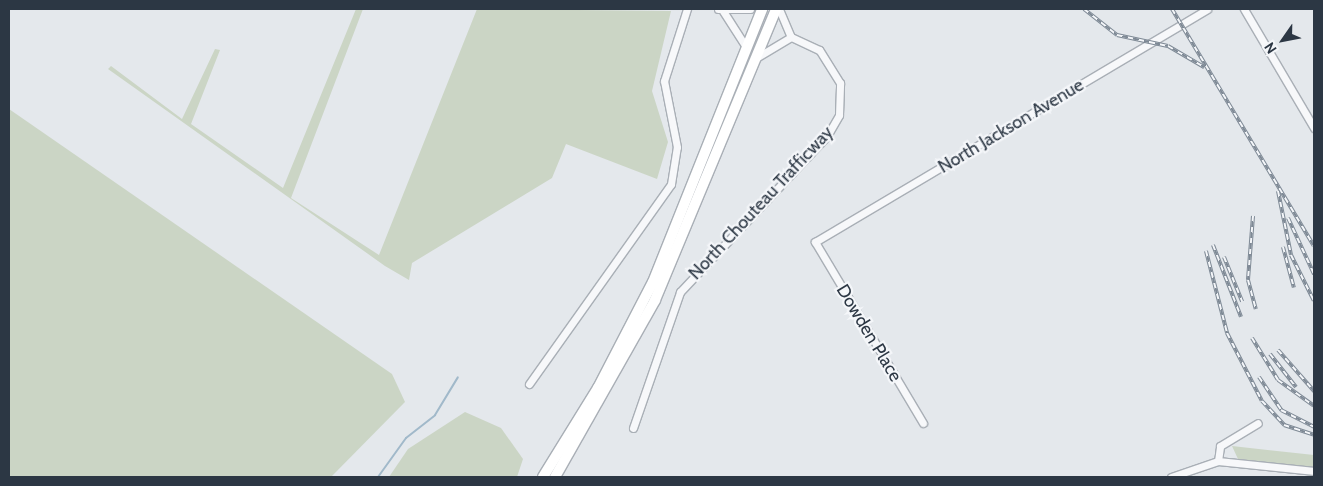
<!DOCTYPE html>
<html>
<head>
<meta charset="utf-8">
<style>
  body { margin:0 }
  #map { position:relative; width:1323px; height:486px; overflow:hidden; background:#e4e8ec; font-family:Cabin,sans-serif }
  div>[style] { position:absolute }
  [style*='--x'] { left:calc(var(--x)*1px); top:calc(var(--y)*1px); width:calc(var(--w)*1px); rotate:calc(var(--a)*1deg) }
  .green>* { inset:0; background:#cbd5c5 }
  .stream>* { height:2px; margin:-1px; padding:0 1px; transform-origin:1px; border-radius:1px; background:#a1b9ca }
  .roads { filter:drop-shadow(1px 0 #a9afb6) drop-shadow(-1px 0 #a9afb6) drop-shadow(0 1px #a9afb6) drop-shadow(0 -1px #a9afb6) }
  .minor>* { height:7px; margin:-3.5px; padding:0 3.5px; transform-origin:3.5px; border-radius:3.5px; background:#f7f8fa }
  .primary>* { height:10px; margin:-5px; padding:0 5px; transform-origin:5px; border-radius:5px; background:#fff }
  .rail>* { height:4px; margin-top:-2px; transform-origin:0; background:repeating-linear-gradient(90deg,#f4f6f9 0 5.5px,#7e8995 0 11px); box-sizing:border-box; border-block:1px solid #7e8995 }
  span { translate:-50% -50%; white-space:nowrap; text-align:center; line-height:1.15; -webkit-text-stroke:4.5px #f4f6f9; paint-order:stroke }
  .street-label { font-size:18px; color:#2c3744 }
  .frame { position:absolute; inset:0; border:10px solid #2c3744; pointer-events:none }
  .north { position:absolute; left:1258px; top:15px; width:50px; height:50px; -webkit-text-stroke:4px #f4f6f9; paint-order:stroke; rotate:237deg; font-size:14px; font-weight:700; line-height:20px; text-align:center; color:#2c3744 }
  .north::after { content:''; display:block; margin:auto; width:18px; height:22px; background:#2c3744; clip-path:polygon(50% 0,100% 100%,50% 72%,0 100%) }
</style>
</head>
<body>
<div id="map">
  <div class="green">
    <i style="clip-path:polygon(356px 9px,363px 9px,291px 198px,379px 255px,477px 9px,671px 11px,652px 91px,668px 142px,657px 179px,566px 144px,552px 178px,412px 263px,409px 280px,385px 266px,108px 69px,111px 66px,182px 119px,215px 49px,220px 50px,191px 124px,283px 188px)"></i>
    <i style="clip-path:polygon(9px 109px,392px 374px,405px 402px,331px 477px,9px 477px)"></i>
    <i style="clip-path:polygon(465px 412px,501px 428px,523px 459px,517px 477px,389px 477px,408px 449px)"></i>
    <i style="clip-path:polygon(1232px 446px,1314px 455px,1314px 468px,1238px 459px)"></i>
  </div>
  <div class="stream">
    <i style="--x:378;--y:477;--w:48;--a:-54.3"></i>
    <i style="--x:406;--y:438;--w:37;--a:-38"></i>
    <i style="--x:435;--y:415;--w:44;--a:-58.8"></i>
  </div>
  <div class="roads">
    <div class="minor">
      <i style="--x:718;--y:9;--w:32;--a:0"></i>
      <i style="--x:779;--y:9;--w:30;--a:67"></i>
      <i style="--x:1244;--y:9;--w:138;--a:59.5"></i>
      <i style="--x:723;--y:11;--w:43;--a:57.4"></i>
      <i style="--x:529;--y:384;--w:245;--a:-54.6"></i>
      <i style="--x:671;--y:184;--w:37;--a:-81"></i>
      <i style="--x:677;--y:147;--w:67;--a:-101.1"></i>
      <i style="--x:664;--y:81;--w:76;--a:-72.3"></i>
      <i style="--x:923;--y:423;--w:211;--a:-120.8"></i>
      <i style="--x:815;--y:242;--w:456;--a:-30.7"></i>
      <i style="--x:633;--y:428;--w:144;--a:-70.9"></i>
      <i style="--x:680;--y:292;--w:214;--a:-46.7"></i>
      <i style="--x:827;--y:136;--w:24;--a:-60"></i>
      <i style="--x:839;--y:115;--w:32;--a:-88"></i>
      <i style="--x:840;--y:83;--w:39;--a:-122"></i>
      <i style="--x:819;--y:50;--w:31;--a:-155"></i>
      <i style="--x:791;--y:37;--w:39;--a:149"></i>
      <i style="--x:1218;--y:461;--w:15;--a:-82"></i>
      <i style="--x:1220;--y:446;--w:44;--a:-31.2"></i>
      <i style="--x:1171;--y:477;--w:50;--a:-18.8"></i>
      <i style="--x:1218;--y:461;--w:97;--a:5.9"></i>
    </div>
    <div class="primary">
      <i style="--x:543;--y:477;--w:105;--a:-58.3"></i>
      <i style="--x:598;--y:388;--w:119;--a:-62.6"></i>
      <i style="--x:653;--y:282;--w:294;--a:-68.2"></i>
      <i style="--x:555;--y:477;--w:203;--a:-60.5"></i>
      <i style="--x:655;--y:300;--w:315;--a:-67.4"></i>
    </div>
  </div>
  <div class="rail">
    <i style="--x:1084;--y:9;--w:42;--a:38.2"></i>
    <i style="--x:1117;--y:35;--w:52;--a:12.2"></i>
    <i style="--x:1168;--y:46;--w:42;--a:30.3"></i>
    <i style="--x:1172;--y:9;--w:276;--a:59.1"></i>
    <i style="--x:1278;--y:191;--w:65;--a:78.5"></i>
    <i style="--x:1291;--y:255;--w:51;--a:63.4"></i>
    <i style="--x:1253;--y:216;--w:64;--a:94.5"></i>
    <i style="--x:1248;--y:280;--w:30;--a:75"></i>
    <i style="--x:1288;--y:218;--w:62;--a:65.1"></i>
    <i style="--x:1213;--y:245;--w:77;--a:68.7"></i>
    <i style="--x:1283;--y:247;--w:42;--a:75"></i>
    <i style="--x:1206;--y:251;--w:85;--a:75.6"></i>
    <i style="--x:1227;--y:333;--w:76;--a:62.8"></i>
    <i style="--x:1262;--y:401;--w:33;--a:47"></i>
    <i style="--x:1284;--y:425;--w:32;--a:18"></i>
    <i style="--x:1224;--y:257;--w:48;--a:67.8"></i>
    <i style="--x:1252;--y:338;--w:49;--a:58.2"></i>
    <i style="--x:1278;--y:380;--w:44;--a:35.8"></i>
    <i style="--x:1278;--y:350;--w:55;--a:48.7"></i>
    <i style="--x:1270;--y:354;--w:42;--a:51.8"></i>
    <i style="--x:1259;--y:377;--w:40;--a:56"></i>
    <i style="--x:1281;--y:410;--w:37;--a:27"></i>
  </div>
  <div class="street-label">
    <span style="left:1011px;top:126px;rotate:-31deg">North Jackson Avenue</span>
    <span style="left:761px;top:203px;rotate:-47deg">North Chouteau Trafficway</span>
    <span style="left:869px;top:333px;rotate:59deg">Dowden Place</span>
  </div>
  <div class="frame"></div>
  <div class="north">N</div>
</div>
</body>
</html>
